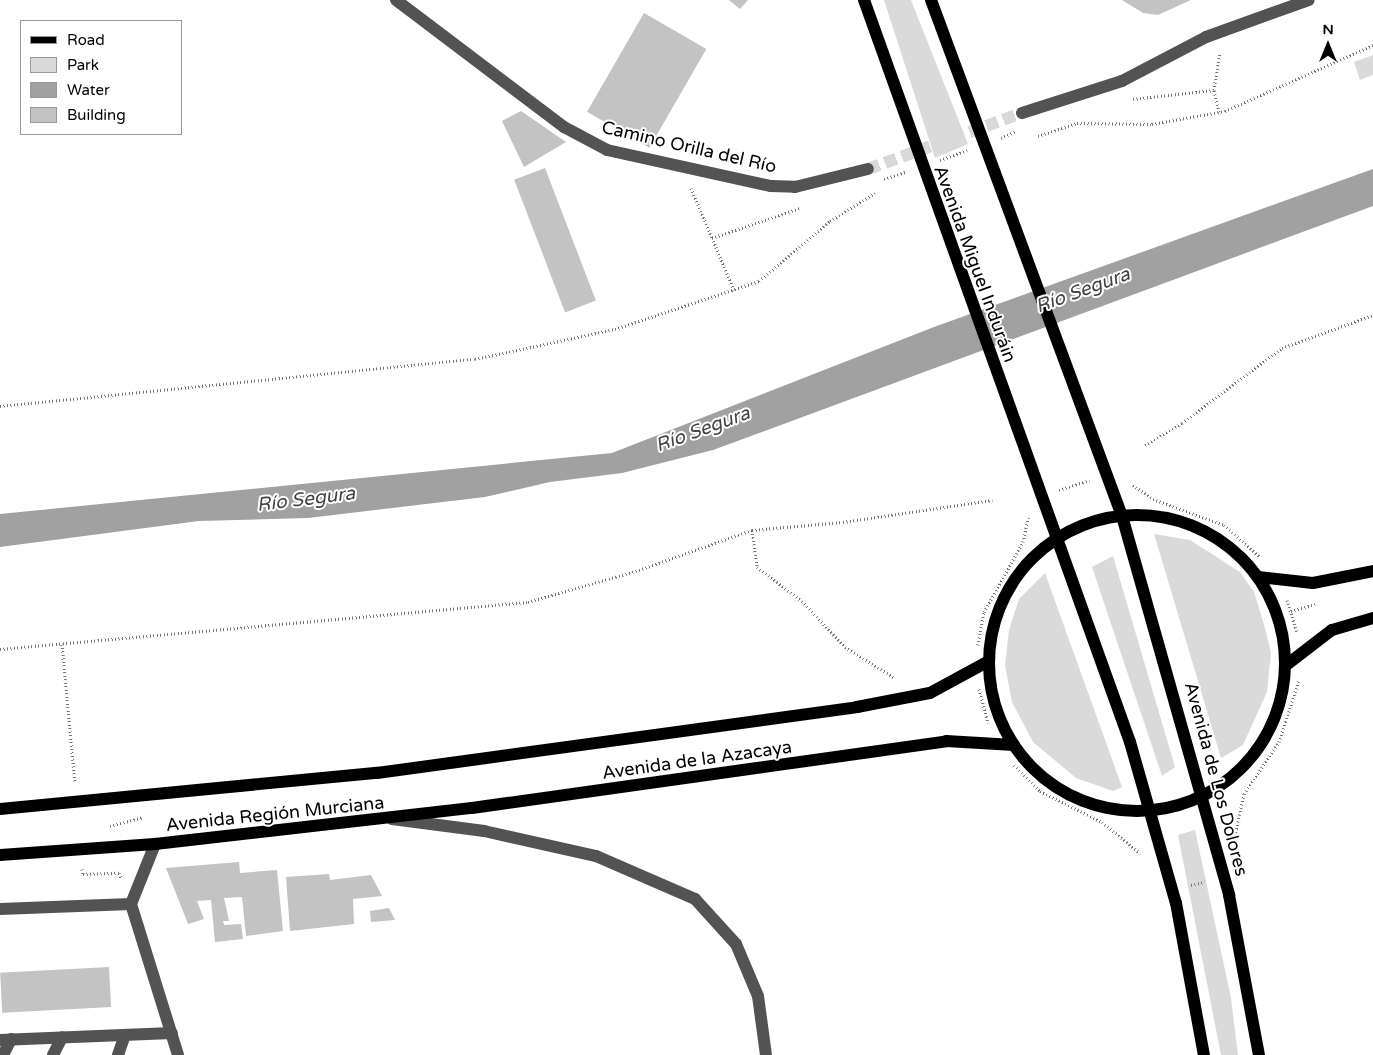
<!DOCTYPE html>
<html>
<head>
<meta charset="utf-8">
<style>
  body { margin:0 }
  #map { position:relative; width:1373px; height:1055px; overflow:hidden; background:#fff; font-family:"Varela Round",sans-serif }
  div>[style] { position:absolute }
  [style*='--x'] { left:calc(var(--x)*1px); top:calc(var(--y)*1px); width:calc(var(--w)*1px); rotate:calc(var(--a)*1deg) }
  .green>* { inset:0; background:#dadada }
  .water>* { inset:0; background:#a1a1a1 }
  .building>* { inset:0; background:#c3c3c3; transform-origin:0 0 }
  .minor-tunnel>* { height:12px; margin-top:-6px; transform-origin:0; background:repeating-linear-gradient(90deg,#d9d9d9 0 12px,transparent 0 18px) }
  .path>* { height:3px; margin-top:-1.5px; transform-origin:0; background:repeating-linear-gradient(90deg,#757575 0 1px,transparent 0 3.5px) }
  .minor>* { height:12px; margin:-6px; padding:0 6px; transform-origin:6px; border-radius:6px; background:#535353 }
  .major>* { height:12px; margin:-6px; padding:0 6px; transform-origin:6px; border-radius:6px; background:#000 }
  .major>.ring { margin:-6px; padding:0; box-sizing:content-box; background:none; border:12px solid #000; border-radius:50% }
  span { translate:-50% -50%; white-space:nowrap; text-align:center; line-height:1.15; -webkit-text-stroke:4px #fff; paint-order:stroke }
  .street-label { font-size:18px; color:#000 }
  .water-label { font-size:19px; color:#424242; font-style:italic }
  .legend { position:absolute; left:20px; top:20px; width:162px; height:115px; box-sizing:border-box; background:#fff; border:1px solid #999; margin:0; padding:6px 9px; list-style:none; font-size:15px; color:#000 }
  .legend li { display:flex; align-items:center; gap:10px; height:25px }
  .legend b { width:25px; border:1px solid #999 }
  .north { position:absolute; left:1303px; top:20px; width:50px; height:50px; -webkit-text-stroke:4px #fff; paint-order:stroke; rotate:0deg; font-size:14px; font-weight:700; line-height:20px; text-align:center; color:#000 }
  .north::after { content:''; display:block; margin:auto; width:18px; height:22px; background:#000; clip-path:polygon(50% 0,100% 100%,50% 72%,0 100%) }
</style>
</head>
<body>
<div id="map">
  <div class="green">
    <i style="clip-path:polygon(884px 0,911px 0,968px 144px,935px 158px)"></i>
    <i style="clip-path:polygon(1373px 55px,1373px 75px,1360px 80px,1354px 62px)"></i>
    <i style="clip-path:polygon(1154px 534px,1190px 540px,1240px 572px,1254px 592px,1265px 628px,1271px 653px,1267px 692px,1243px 745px,1221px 758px)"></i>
    <i style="clip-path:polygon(1113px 556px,1175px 767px,1162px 776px,1092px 567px)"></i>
    <i style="clip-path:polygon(1045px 573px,1122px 787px,1113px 791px,1076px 778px,1033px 742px,1012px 702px,1005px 665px,1009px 630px,1019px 599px)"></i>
    <i style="clip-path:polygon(1195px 830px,1231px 998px,1238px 1055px,1221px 1055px,1178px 835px)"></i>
  </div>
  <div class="water">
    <i style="clip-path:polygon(1373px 169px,1373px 206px,713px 450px,622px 473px,550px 482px,485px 497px,308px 518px,199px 521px,0 547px,0 514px,612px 453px,934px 327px)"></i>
  </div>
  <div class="building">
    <i style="clip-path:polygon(729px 0,748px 0,740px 9px)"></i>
    <i style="clip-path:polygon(1122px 0,1191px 0,1158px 15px,1143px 13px)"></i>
    <i style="left:644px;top:13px;width:72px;height:114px;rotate:30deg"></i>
    <i style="clip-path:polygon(521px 111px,566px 142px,524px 167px,502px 121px)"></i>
    <i style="left:545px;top:168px;width:142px;height:33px;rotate:69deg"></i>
    <i style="clip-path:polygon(239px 862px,240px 873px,277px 870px,283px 931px,246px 936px,242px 897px,224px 898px,229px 921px,223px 921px,224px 925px,241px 924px,243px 939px,215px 942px,211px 900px,197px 901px,204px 919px,188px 924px,166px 868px)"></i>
    <i style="clip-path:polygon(329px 874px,330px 880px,371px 875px,382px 896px,353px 899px,354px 924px,290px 931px,286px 877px)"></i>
    <i style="clip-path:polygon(389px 908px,395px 920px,371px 922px,370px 911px)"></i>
    <i style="left:109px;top:967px;width:40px;height:109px;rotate:87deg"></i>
  </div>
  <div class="minor-tunnel">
    <i style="--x:868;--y:169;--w:164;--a:-20"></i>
  </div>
  <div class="path">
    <i style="--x:1133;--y:99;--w:81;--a:-6.3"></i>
    <i style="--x:1219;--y:112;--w:23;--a:-103"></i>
    <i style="--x:1214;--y:90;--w:38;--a:-81"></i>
    <i style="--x:1038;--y:136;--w:41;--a:-18.4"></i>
    <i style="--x:1077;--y:123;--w:75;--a:0.8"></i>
    <i style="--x:1152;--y:124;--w:74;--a:-10.1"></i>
    <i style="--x:1225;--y:111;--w:162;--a:-24"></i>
    <i style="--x:1001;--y:138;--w:17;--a:-25"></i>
    <i style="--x:940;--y:160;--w:29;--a:-20"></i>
    <i style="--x:884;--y:179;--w:23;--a:-18"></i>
    <i style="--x:691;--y:188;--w:54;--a:67.2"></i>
    <i style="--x:734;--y:290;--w:56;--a:-112.9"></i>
    <i style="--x:712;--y:238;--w:93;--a:-18.8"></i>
    <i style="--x:0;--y:406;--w:477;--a:-5.7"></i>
    <i style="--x:475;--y:359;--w:143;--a:-12.1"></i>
    <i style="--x:615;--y:329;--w:152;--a:-18.4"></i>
    <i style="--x:759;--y:281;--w:93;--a:-40.2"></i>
    <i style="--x:830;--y:221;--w:53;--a:-31.9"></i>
    <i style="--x:1145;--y:445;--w:43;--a:-30.7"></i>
    <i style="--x:1182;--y:423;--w:125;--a:-36.9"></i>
    <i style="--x:1282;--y:348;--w:97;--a:-19.9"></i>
    <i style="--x:1133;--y:485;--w:24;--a:35"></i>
    <i style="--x:1153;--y:499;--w:76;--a:20.1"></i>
    <i style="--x:1224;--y:525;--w:48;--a:41.6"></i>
    <i style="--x:1059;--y:490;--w:32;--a:-18"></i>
    <i style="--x:752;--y:530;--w:37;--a:82"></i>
    <i style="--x:757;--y:567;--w:56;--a:37.1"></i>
    <i style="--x:802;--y:601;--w:63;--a:46.9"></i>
    <i style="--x:845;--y:647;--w:59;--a:31.8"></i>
    <i style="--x:1287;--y:600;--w:34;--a:73"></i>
    <i style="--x:1291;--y:611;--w:25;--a:-16"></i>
    <i style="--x:62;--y:644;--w:140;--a:84.7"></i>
    <i style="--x:978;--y:645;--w:34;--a:-80"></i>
    <i style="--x:984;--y:612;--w:80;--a:-60.9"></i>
    <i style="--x:1023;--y:542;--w:25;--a:-78"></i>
    <i style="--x:0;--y:649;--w:530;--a:-5.09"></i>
    <i style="--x:528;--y:602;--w:116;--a:-16.1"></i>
    <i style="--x:639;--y:570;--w:120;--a:-19.5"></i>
    <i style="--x:752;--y:530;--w:91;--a:-5"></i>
    <i style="--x:843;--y:522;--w:151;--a:-8.4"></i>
    <i style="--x:979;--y:689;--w:35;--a:75"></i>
    <i style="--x:1014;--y:765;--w:37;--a:45"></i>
    <i style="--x:1040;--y:791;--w:69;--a:26.6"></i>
    <i style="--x:1102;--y:822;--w:49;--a:39.2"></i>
    <i style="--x:110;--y:826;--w:34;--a:-15"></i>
    <i style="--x:1234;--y:839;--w:46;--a:-77.5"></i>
    <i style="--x:1244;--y:794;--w:63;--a:-56.1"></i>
    <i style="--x:1279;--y:742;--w:65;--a:-72.1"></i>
    <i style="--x:82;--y:869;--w:5;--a:79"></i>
    <i style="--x:83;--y:874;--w:36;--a:-2"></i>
    <i style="--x:119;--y:873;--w:5;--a:68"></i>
    <i style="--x:1191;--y:885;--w:14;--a:-12"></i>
  </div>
  <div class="minor">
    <i style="--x:396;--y:0;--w:211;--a:37.1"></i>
    <i style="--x:564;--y:127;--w:49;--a:28.1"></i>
    <i style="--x:607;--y:150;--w:168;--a:12.4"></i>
    <i style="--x:771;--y:186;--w:24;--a:2"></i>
    <i style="--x:795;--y:187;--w:75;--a:-13.9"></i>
    <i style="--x:1022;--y:113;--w:105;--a:-17.7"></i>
    <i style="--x:1122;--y:81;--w:95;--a:-27.6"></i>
    <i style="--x:1206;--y:37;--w:109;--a:-19.8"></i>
    <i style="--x:392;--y:819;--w:93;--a:7.4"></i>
    <i style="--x:484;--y:831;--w:115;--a:12.6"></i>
    <i style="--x:596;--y:856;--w:108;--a:23.5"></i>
    <i style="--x:695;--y:899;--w:61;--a:47.7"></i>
    <i style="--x:736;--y:944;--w:56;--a:67.1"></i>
    <i style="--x:758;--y:996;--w:60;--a:82.3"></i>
    <i style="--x:131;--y:904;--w:65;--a:-68.2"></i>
    <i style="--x:0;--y:909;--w:131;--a:-2.2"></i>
    <i style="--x:131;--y:904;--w:158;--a:72.7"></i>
    <i style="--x:0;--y:1040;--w:172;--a:-2.3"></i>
    <i style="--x:3;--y:1055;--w:18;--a:-63"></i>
    <i style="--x:53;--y:1055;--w:20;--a:-63"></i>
    <i style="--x:118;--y:1055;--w:21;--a:-71"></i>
  </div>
  <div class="major">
    <i style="--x:864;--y:0;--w:788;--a:70.28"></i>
    <i style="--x:1130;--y:742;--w:167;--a:74.1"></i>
    <i style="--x:1176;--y:903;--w:155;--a:79.6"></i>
    <i style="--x:931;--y:0;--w:550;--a:69.69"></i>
    <i style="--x:1122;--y:516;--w:394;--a:74.2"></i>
    <i style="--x:1229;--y:895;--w:163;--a:79.4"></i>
    <i class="ring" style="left:989px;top:515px;width:284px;height:284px"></i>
    <i style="--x:1258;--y:577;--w:55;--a:6.2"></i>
    <i style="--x:1313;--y:583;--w:61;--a:-11.3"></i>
    <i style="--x:1285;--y:666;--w:59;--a:-37.5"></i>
    <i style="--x:1332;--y:630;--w:43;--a:-16.3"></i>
    <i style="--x:0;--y:809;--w:379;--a:-5.5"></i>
    <i style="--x:377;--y:773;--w:485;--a:-7.8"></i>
    <i style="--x:857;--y:707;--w:74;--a:-10.9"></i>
    <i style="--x:930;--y:693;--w:67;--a:-28.5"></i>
    <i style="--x:0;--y:855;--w:155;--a:-4.1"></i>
    <i style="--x:155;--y:844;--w:319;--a:-6.5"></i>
    <i style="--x:472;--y:808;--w:479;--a:-8"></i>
    <i style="--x:946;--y:741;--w:68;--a:3.4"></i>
  </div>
  <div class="street-label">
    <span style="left:689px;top:147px;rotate:13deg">Camino Orilla del Río</span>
    <span style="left:975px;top:264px;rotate:70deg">Avenida Miguel Induráin</span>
    <span style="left:697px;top:760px;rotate:-8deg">Avenida de la Azacaya</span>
    <span style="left:1216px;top:779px;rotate:75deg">Avenida de Los Dolores</span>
    <span style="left:275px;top:814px;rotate:-6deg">Avenida Región Murciana</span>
  </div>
  <div class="water-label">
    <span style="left:1083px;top:291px;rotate:-20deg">Río Segura</span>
    <span style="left:703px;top:430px;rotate:-20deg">Río Segura</span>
    <span style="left:306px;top:500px;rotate:-7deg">Río Segura</span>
  </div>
  <ul class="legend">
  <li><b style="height:6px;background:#000"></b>Road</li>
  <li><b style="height:14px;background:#dadada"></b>Park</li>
  <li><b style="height:14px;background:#a1a1a1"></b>Water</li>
  <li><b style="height:14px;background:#c3c3c3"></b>Building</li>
  </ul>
  <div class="north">N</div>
</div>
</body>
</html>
